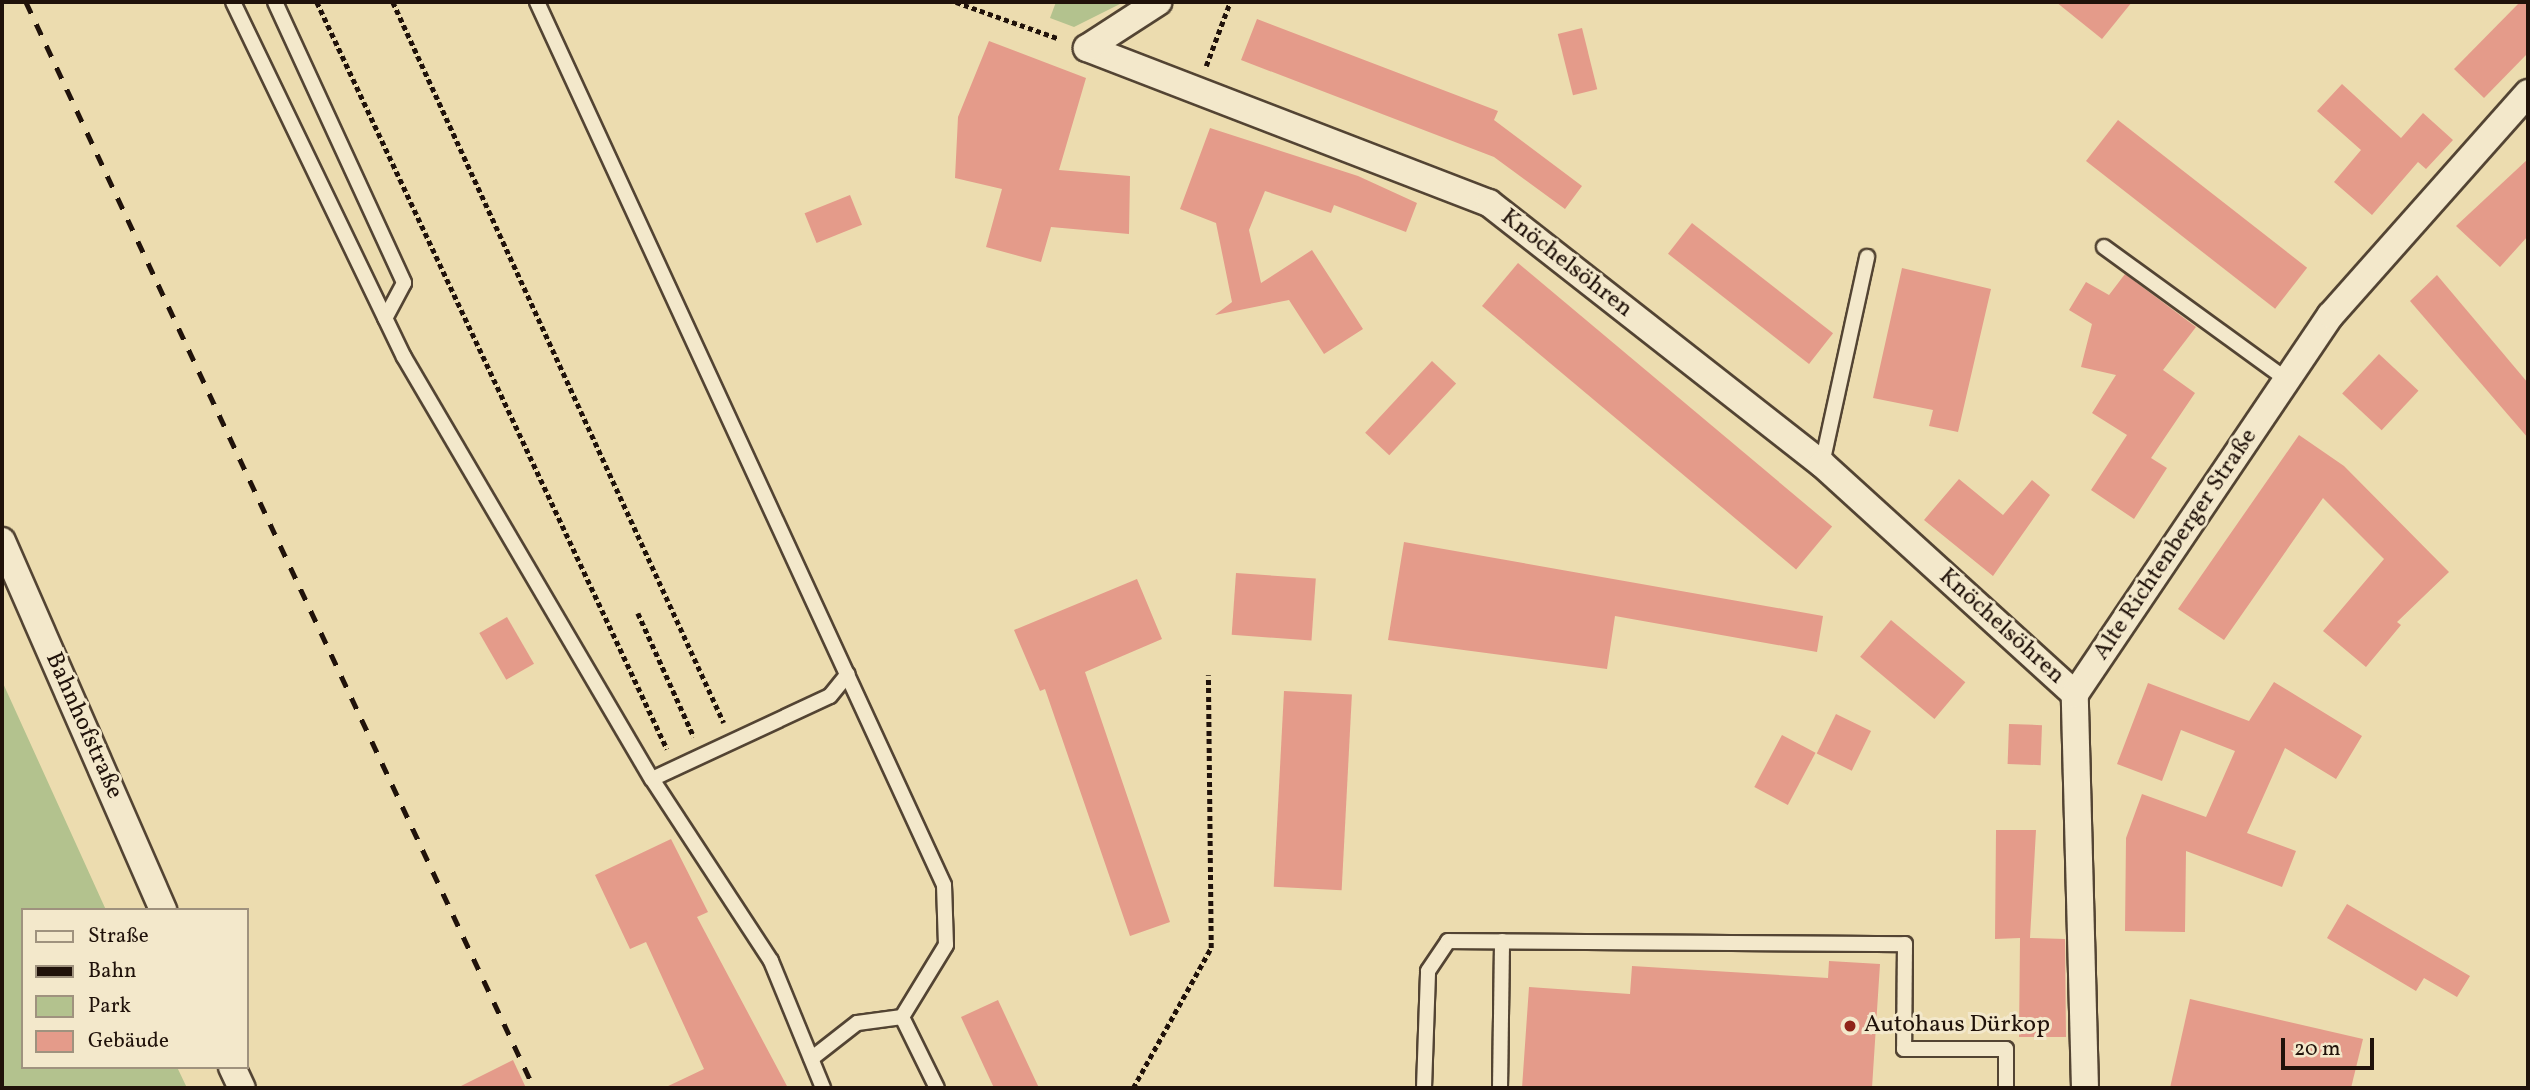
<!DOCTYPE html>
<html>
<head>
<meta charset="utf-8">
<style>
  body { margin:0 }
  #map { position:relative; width:2530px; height:1090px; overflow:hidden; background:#ecdcaf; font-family:Vollkorn,serif }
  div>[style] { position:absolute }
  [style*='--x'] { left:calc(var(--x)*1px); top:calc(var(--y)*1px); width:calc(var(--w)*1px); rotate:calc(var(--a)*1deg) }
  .green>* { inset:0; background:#b3c28e }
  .building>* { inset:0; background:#e49b8a; transform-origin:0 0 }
  .path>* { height:4.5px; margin-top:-2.25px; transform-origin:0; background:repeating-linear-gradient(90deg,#20120a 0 5px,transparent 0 8.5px) }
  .roads { filter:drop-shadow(2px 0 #534433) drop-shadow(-2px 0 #534433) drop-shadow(0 2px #534433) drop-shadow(0 -2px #534433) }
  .service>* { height:14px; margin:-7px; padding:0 7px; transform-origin:7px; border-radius:7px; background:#f3e8cb }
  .minor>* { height:26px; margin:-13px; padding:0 13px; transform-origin:13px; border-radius:13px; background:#f3e8cb }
  .rail>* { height:5px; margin-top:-2.5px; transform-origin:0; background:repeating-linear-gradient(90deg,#20120a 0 12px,transparent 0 24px) }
  .dots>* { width:19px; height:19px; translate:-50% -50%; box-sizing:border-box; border:4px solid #f3e8cb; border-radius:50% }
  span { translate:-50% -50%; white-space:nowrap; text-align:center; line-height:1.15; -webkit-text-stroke:6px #f3e8cb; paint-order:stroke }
  .street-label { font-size:24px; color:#20120a }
  .poi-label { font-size:24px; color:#20120a }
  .left { translate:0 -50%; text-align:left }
  .frame { position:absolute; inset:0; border:4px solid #20120a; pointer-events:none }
  .legend { position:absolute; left:21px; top:908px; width:228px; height:161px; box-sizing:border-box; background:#f3e8cb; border:2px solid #9f927e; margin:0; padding:9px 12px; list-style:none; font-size:21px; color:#20120a }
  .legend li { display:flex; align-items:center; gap:14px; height:35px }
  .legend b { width:35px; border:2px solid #9f927e }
  .scale { position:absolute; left:2281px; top:1038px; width:93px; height:32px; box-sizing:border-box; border:4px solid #20120a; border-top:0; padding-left:9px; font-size:21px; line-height:24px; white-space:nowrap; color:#20120a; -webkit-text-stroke:5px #f3e8cb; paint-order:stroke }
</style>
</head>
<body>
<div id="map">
  <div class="green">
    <i style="clip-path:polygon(1056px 2px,1124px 2px,1074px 27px,1050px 18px)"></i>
    <i style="clip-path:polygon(2px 681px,106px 910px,23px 910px,23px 1067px,177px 1067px,187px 1088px,2px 1088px)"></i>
  </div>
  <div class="building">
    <i style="clip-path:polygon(2056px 2px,2132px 2px,2102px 39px)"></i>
    <i style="clip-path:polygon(2520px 2px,2528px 2px,2528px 53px,2484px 98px,2454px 69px)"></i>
    <i style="clip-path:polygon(1257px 19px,1498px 111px,1494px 120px,1582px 186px,1565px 209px,1494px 157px,1241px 60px)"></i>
    <i style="left:1582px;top:28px;width:63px;height:25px;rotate:76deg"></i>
    <i style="clip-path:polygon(989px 41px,1086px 78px,1059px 170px,1130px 176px,1129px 234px,1051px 227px,1041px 262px,986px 247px,1002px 189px,955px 178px,958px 117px)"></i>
    <i style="clip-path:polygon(2342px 84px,2401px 138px,2423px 113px,2453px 140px,2426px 169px,2418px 162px,2372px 215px,2334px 182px,2361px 150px,2317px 111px)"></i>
    <i style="left:2118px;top:120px;width:240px;height:52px;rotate:38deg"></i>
    <i style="clip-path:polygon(1210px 128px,1358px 176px,1417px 203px,1406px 232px,1334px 205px,1331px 213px,1265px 191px,1249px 230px,1261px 283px,1312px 250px,1363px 329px,1324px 354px,1289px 300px,1215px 315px,1232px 302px,1216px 223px,1180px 209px)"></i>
    <i style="clip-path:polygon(2528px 159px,2528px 236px,2500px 267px,2456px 226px)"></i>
    <i style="left:850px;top:195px;width:32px;height:49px;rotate:68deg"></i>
    <i style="left:1692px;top:223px;width:179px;height:39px;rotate:38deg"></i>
    <i style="left:1518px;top:263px;width:410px;height:56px;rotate:40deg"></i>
    <i style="clip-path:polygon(1902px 268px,1991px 289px,1958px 432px,1929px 426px,1933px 410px,1873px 398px)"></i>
    <i style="clip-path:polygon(2125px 274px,2196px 327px,2163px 370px,2195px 393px,2151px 458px,2167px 468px,2134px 519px,2091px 490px,2127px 435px,2092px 413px,2116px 375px,2081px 367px,2092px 324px,2069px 310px,2086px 282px,2109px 295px)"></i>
    <i style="clip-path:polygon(2437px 275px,2528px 383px,2528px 438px,2410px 301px)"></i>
    <i style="left:2379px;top:354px;width:54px;height:54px;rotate:43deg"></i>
    <i style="left:1432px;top:361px;width:33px;height:98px;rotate:43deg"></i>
    <i style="clip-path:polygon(2299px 435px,2344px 466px,2449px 572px,2397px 622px,2401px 625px,2366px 667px,2323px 631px,2384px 559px,2323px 498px,2224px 640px,2178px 609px)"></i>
    <i style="clip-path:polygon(1959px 479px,2003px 515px,2032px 480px,2050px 495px,1993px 576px,1924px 520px)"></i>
    <i style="clip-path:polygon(1404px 542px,1823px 616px,1817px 652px,1615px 616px,1607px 669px,1388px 640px)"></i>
    <i style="left:1236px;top:573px;width:80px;height:62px;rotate:4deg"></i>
    <i style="clip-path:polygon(1137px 579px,1162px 639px,1085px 672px,1170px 922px,1130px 936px,1045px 689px,1040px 691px,1014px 630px)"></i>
    <i style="left:507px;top:617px;width:54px;height:32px;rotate:60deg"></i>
    <i style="left:1891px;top:620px;width:97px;height:48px;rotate:40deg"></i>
    <i style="clip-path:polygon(2274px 682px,2362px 736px,2336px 779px,2285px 748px,2247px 833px,2296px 851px,2282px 887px,2186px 851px,2185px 932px,2125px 931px,2126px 838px,2142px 794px,2206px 817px,2235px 751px,2181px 730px,2162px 781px,2117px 764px,2148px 683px,2249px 721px)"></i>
    <i style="left:1284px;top:691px;width:68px;height:196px;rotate:3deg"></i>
    <i style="left:1836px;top:714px;width:39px;height:44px;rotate:26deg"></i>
    <i style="left:2009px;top:724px;width:33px;height:40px;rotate:2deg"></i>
    <i style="left:1782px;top:735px;width:38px;height:59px;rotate:28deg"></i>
    <i style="clip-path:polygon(1996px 830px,2036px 830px,2030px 938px,2065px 939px,2066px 1037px,2019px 1037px,2020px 938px,1995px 939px)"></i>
    <i style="clip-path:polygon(671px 839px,708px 912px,697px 917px,788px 1088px,664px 1088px,704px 1069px,646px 942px,630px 949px,595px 875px)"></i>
    <i style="clip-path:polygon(2347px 904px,2470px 976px,2457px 997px,2424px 978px,2416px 991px,2327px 938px)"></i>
    <i style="clip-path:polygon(1829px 961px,1880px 964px,1872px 1088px,1522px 1088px,1529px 987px,1630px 994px,1632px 966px,1828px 978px)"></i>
    <i style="clip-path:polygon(2190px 999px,2363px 1039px,2351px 1088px,2170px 1088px)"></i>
    <i style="clip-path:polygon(998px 1000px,1039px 1088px,994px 1088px,961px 1017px)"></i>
    <i style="clip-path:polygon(513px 1060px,526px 1088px,457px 1088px)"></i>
  </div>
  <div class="path">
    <i style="--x:317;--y:2;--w:825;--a:64.89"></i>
    <i style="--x:393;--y:2;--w:793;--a:65.34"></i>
    <i style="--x:956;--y:2;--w:110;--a:19.6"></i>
    <i style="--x:1206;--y:66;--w:68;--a:-69.4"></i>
    <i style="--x:638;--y:613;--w:136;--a:65.7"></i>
    <i style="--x:1133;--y:1088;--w:160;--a:-60.9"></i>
    <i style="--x:1211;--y:948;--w:273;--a:-90.6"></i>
  </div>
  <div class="roads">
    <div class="service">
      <i style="--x:233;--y:2;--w:394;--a:64.3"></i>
      <i style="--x:404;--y:357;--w:489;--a:59.6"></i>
      <i style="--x:652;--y:779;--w:217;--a:56.8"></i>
      <i style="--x:771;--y:961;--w:137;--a:67.7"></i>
      <i style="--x:275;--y:2;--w:309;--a:65.3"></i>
      <i style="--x:404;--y:283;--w:40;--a:118"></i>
      <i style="--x:537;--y:2;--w:972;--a:65.25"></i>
      <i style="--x:944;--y:885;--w:60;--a:88.1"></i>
      <i style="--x:946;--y:945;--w:84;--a:121.4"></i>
      <i style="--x:902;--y:1017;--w:45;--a:172.4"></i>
      <i style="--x:857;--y:1023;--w:58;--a:142"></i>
      <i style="--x:2104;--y:247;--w:226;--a:36"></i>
      <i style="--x:1822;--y:464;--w:212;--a:-77.7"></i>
      <i style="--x:652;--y:779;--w:196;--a:-25"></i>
      <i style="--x:830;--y:696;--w:28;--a:-51"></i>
      <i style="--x:902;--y:1017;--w:79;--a:63.8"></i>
      <i style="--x:1424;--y:1088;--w:117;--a:-88"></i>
      <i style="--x:1428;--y:971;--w:36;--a:-56"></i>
      <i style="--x:1448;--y:941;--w:457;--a:0.4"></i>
      <i style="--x:1905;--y:944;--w:105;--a:90.5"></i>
      <i style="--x:1904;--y:1049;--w:102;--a:0"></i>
      <i style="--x:2006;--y:1049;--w:39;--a:90"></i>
      <i style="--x:1500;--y:1088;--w:147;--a:-89.2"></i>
    </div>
    <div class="minor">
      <i style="--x:1087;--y:48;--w:431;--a:21.1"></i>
      <i style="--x:1489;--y:203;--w:423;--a:38.1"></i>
      <i style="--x:1822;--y:464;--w:342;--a:42.3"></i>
      <i style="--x:1087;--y:48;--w:85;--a:-32.9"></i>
      <i style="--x:2;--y:541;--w:403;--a:66.4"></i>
      <i style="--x:232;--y:1067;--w:23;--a:65"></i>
      <i style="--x:2085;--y:1088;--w:394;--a:-91.5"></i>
      <i style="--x:2075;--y:694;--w:457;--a:-56"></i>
      <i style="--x:2331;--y:315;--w:297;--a:-48.4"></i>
    </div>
  </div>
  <div class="rail">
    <i style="--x:26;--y:2;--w:1199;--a:64.93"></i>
  </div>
  <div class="dots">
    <i style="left:1850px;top:1026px;background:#8f2418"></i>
  </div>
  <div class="street-label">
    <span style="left:1566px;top:264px;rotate:38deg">Knöchelsöhren</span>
    <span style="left:2176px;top:545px;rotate:-56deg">Alte Richtenberger Straße</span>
    <span style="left:2001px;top:627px;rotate:42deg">Knöchelsöhren</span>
    <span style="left:83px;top:726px;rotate:66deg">Bahnhofstraße</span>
  </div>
  <div class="poi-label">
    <span class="left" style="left:1864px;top:1026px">Autohaus Dürkop</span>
  </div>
  <div class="frame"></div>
  <ul class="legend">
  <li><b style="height:9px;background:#f3e8cb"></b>Straße</li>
  <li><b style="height:9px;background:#20120a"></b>Bahn</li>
  <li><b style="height:19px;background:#b3c28e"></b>Park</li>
  <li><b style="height:19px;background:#e49b8a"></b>Gebäude</li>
  </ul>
  <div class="scale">20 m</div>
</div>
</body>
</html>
